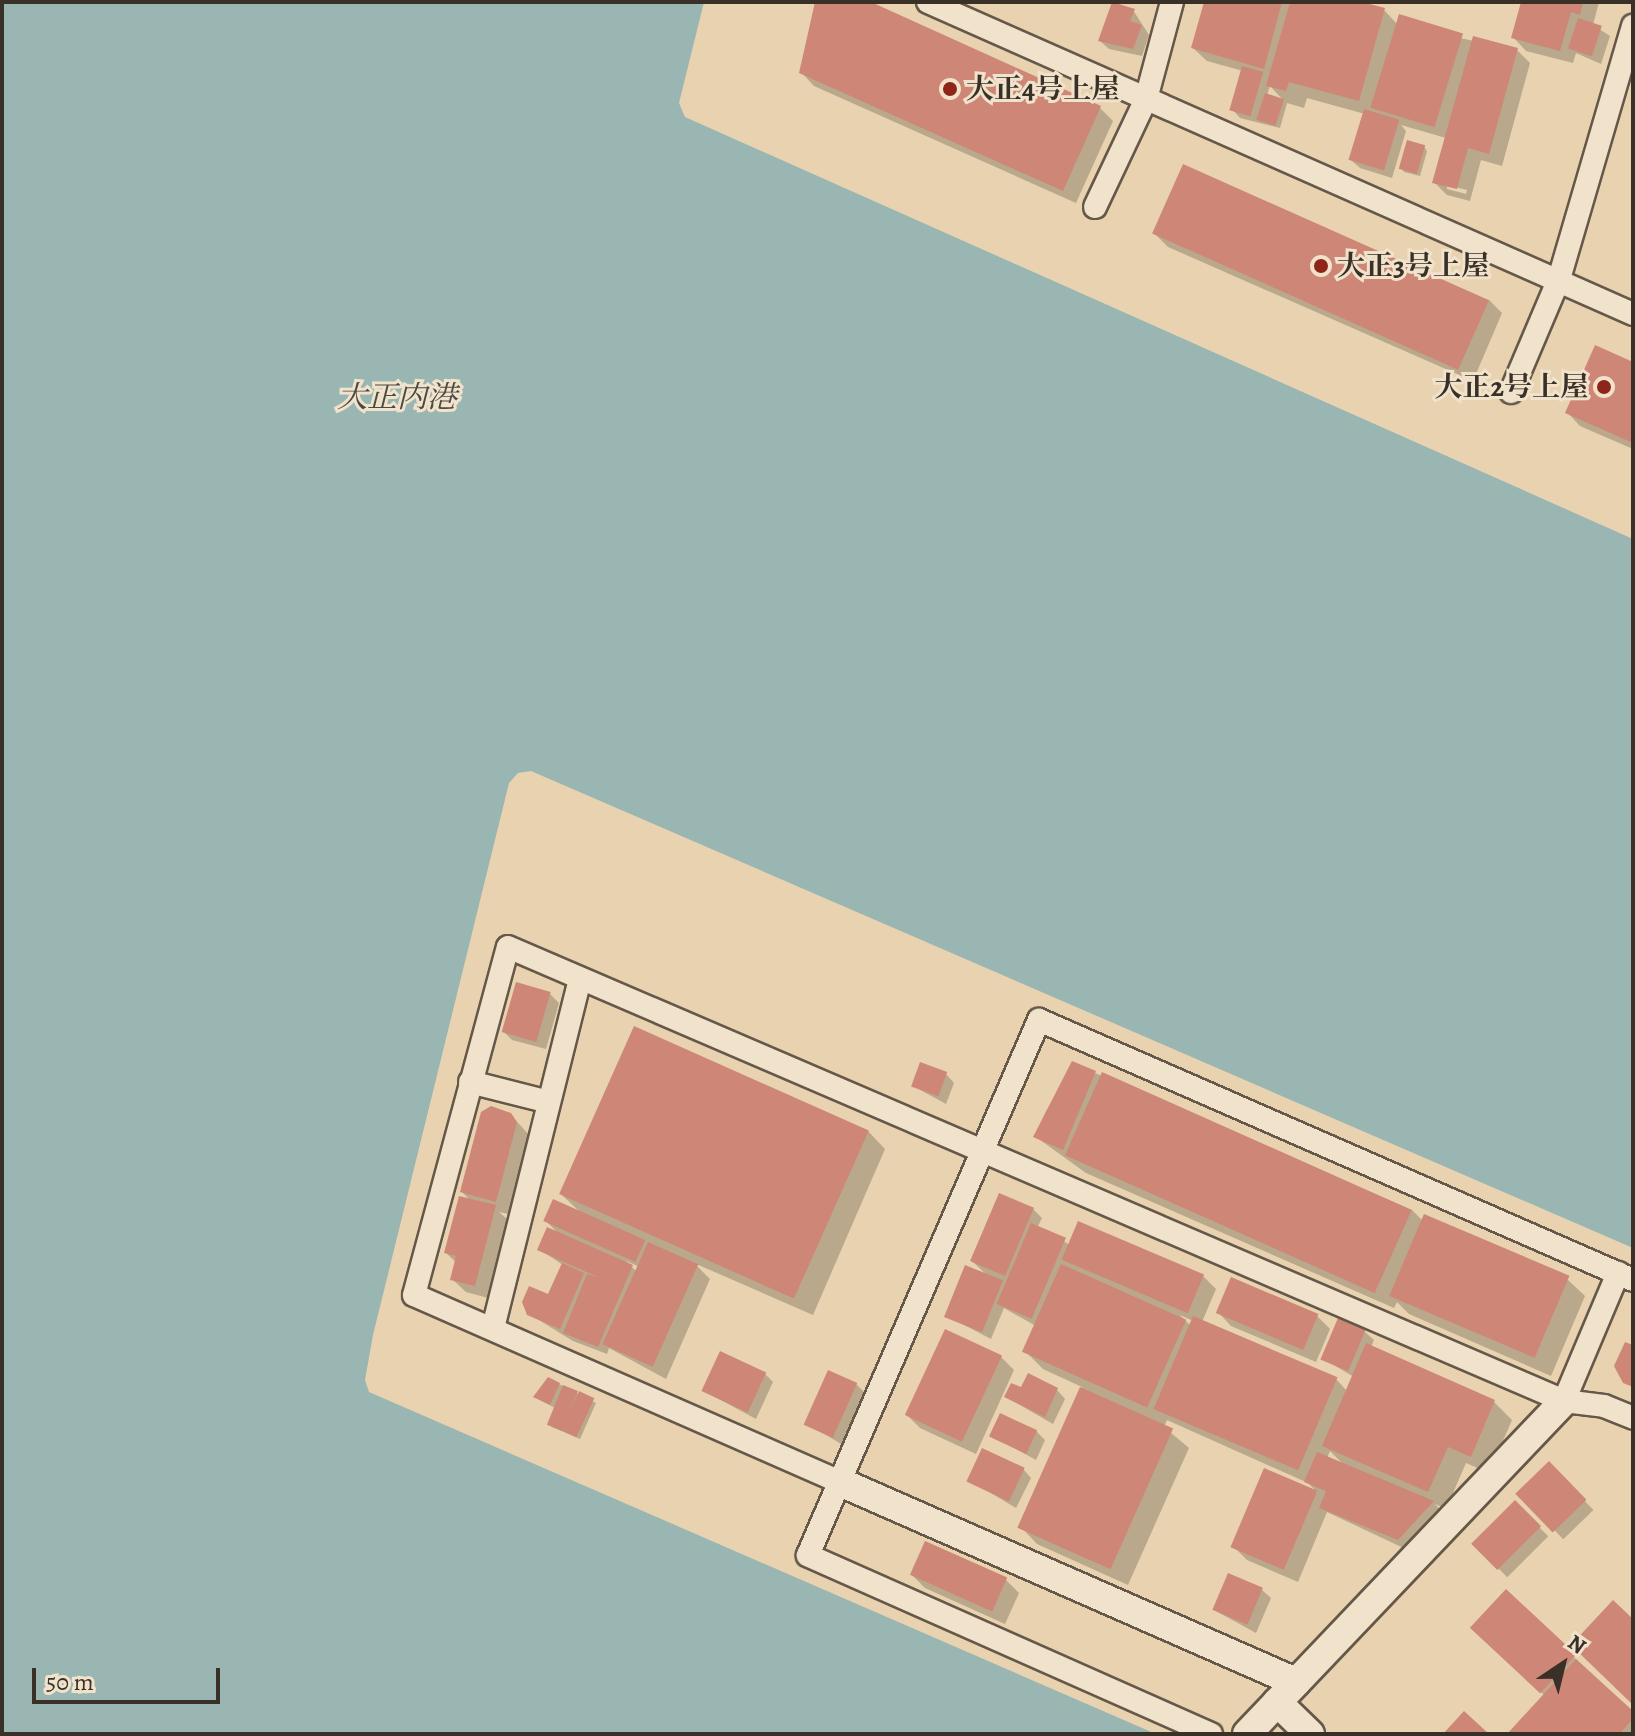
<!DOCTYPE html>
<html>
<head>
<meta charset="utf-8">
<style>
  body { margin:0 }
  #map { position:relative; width:1635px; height:1736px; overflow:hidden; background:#e8d2af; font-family:Alegreya,"Noto Serif JP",serif }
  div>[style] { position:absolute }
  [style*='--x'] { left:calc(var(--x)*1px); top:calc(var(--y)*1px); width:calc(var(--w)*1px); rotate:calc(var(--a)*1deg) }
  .water>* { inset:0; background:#99b6b3 }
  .shadow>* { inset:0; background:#0003; transform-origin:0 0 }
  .building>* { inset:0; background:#ce8677; transform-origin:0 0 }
  .roads { filter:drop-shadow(2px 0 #655849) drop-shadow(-2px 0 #655849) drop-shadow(0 2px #655849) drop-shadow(0 -2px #655849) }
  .minor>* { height:22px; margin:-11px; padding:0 11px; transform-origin:11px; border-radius:11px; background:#f0e2cb }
  .tertiary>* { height:28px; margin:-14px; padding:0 14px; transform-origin:14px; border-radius:14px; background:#f0e2cb }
  .dots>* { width:22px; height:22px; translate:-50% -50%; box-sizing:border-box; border:4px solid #f0e2cb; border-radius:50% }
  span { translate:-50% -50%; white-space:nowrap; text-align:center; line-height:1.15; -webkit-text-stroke:6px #f0e2cb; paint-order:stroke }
  .poi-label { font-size:28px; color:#393027; font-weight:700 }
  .left { translate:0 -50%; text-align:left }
  .right { translate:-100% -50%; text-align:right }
  .water-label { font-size:30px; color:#4c4b43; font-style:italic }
  .frame { position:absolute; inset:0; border:4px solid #393027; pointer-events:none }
  .north { position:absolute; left:1523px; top:1624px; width:80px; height:80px; -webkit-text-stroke:6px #f0e2cb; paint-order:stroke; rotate:35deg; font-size:22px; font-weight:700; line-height:32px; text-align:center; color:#393027 }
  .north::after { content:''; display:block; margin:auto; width:28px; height:36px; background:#393027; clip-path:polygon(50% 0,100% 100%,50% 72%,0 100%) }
  .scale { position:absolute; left:32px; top:1668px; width:188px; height:36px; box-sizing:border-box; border:4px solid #393027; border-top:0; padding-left:10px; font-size:24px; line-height:28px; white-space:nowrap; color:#393027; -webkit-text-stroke:6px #f0e2cb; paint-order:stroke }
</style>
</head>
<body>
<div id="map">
  <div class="water">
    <i style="clip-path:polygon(2px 2px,704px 2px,679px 103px,685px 117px,1633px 539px,1633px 1248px,531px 771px,518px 773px,509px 783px,373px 1335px,365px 1380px,369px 1392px,1156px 1734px,2px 1734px)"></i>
  </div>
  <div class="shadow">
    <i style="clip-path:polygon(817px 2px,866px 2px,1100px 108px,1113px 121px,1076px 203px,814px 86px,801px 72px)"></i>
    <i style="clip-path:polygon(evenodd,1206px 2px,1355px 2px,1384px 10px,1398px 25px,1517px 50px,1530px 63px,1502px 166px,1481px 160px,1470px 201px,1447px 195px,1434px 182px,1446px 138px,1401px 125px,1406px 131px,1392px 178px,1360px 168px,1351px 160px,1365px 114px,1307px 98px,1304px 108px,1287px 103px,1280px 128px,1240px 118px,1232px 109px,1243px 71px,1207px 61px,1193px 48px,1206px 2px,1270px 86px,1284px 101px,1267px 95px,1270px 86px,1206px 2px,1447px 185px,1467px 190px,1466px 194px,1447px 189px,1447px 185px)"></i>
    <i style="clip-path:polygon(1523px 2px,1599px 2px,1593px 25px,1610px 36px,1601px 64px,1576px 53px,1573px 63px,1526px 51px,1513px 37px)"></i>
    <i style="clip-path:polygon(1133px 10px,1149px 35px,1142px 56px,1109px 49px,1100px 41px)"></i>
    <i style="clip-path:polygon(1424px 147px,1427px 151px,1420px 176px,1404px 172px,1401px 168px)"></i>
    <i style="clip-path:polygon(1155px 234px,1489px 300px,1502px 313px,1473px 381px,1168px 247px)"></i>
    <i style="clip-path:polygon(1633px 364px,1633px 449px,1580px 426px,1567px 412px)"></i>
    <i style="clip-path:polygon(550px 994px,559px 1003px,546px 1049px,512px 1040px,504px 1032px)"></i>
    <i style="clip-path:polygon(1095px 1073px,1412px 1210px,1423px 1221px,1567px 1279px,1585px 1296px,1551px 1376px,1409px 1314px,1397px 1302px,1394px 1308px,1086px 1173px,1036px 1137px,1047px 1109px,1053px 1111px)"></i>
    <i style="clip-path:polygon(946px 1074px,954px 1083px,946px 1104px,913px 1086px)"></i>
    <i style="clip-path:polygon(510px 1114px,530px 1136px,509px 1214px,499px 1212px,508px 1220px,488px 1298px,466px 1292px,452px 1279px,457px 1263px,446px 1253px,471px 1201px,462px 1192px)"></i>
    <i style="clip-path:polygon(evenodd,868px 1131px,885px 1149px,813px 1315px,694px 1263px,710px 1279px,666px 1379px,609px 1348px,607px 1354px,573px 1341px,529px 1314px,549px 1297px,563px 1265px,539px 1249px,559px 1234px,546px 1221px,581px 1213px,562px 1195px,868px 1131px,626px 1261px,640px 1267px,637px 1272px,626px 1261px)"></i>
    <i style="clip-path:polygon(evenodd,1033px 1209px,1042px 1218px,1038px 1226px,1070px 1245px,1203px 1276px,1216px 1289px,1202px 1322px,1336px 1379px,1347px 1391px,1354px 1377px,1322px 1358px,1365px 1332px,1374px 1340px,1371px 1347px,1494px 1402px,1512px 1420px,1489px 1473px,1466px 1463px,1446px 1509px,1435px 1504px,1446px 1516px,1412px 1552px,1327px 1512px,1298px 1582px,1247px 1560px,1234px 1547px,1265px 1471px,1318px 1493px,1308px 1483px,1167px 1420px,1164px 1427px,1189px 1448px,1128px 1585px,1037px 1544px,1020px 1526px,1082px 1387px,1043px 1369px,1025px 1351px,1036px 1326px,1004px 1308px,991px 1339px,947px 1316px,988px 1276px,973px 1262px,1033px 1209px,1180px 1315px,1193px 1321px,1191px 1326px,1180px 1315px,1033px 1209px,1330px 1451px,1344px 1465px,1327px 1458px,1330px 1451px)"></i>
    <i style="clip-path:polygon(1218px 1312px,1317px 1316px,1330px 1329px,1316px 1362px,1231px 1326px)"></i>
    <i style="clip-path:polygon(1001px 1357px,1014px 1370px,976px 1454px,920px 1428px,907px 1415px)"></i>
    <i style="clip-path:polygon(765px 1374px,773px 1382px,756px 1419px,704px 1391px)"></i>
    <i style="clip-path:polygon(559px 1384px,596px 1403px,580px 1439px,552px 1427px,548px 1423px,555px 1408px,535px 1397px)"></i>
    <i style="clip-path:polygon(856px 1384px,865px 1393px,843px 1445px,807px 1424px)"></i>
    <i style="clip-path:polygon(1022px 1390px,1057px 1390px,1065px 1399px,1053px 1424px,1006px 1397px)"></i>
    <i style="clip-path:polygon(1036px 1431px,1045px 1440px,1036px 1460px,992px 1436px)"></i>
    <i style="left:1549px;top:1464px;width:64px;height:42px;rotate:46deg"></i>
    <i style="clip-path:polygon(1023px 1469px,1031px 1478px,1016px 1508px,969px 1480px)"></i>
    <i style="left:1515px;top:1503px;width:47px;height:58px;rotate:45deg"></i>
    <i style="clip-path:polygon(912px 1575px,1006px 1580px,1019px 1593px,1005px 1624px,925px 1588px)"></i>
    <i style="clip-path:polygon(1262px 1590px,1271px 1598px,1256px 1633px,1214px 1610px)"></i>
    <i style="clip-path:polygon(1506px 1592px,1633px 1714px,1633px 1734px,1509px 1734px,1545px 1696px,1485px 1641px)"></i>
  </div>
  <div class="building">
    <i style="clip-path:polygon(815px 2px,871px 2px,1101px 106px,1063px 191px,799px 73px)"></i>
    <i style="clip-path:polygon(1112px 2px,1135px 9px,1130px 21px,1142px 25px,1133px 49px,1098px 41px)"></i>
    <i style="clip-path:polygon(1204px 2px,1282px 2px,1264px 69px,1191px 48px)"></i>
    <i style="clip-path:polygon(1290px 2px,1362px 2px,1385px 8px,1359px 101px,1289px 82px,1286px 91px,1266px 86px)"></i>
    <i style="clip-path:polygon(1521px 2px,1583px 2px,1580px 15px,1571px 12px,1560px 51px,1511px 38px)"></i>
    <i style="left:1399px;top:14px;width:67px;height:98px;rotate:17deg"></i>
    <i style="left:1578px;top:18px;width:25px;height:32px;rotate:18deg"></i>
    <i style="clip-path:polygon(1473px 36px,1518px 48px,1489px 154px,1468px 148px,1457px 189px,1432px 183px)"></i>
    <i style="left:1242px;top:66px;width:22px;height:46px;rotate:16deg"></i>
    <i style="left:1265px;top:93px;width:20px;height:28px;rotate:18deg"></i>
    <i style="left:1364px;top:109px;width:37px;height:53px;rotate:17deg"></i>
    <i style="left:1407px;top:140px;width:19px;height:30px;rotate:16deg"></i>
    <i style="left:1183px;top:164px;width:335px;height:76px;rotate:24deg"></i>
    <i style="clip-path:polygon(1595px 345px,1633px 362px,1633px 443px,1565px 413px)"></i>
    <i style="left:516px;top:982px;width:36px;height:52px;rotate:16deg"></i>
    <i style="left:634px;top:1026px;width:257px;height:184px;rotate:24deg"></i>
    <i style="clip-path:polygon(1072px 1061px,1096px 1071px,1063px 1150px,1033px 1137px)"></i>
    <i style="left:920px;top:1062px;width:29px;height:26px;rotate:20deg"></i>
    <i style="left:1102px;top:1072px;width:339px;height:91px;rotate:24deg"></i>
    <i style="clip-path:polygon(491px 1106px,511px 1113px,517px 1122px,496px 1202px,460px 1192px,481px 1112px)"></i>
    <i style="left:999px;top:1193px;width:38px;height:74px;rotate:23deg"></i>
    <i style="clip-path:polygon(459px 1196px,496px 1205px,475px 1286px,450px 1280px,456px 1256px,444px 1253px)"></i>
    <i style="left:553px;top:1199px;width:101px;height:24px;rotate:24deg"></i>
    <i style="left:1424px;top:1214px;width:158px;height:89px;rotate:23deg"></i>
    <i style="left:1078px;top:1221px;width:137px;height:42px;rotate:23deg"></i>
    <i style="left:1031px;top:1223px;width:38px;height:88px;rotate:23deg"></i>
    <i style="clip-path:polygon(547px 1227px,633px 1265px,598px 1347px,563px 1333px,587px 1274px,600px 1278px,537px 1250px)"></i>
    <i style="left:648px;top:1242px;width:55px;height:112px;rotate:24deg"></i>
    <i style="clip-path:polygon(562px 1263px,584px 1273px,560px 1329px,527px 1315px,522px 1302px,529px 1286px,548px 1294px)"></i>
    <i style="left:1061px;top:1264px;width:137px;height:96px;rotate:24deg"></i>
    <i style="left:965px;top:1265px;width:41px;height:56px;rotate:22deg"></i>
    <i style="left:1231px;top:1277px;width:95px;height:39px;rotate:23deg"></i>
    <i style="left:1193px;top:1316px;width:157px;height:101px;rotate:23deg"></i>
    <i style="left:1338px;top:1318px;width:30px;height:45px;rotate:23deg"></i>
    <i style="left:945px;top:1329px;width:63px;height:95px;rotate:25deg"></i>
    <i style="clip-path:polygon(1625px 1342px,1633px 1345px,1633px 1387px,1623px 1383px,1614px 1366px)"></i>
    <i style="clip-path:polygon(1366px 1343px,1495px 1400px,1471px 1457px,1448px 1447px,1428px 1492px,1322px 1446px)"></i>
    <i style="left:720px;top:1351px;width:51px;height:44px;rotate:25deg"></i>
    <i style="left:828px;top:1370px;width:32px;height:60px;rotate:24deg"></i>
    <i style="clip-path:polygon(1028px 1373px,1058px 1388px,1045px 1417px,1004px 1397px,1011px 1383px,1021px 1387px)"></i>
    <i style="clip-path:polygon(548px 1377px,560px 1383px,550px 1405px,533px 1397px)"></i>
    <i style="left:563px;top:1385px;width:16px;height:43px;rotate:22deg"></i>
    <i style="left:1080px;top:1387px;width:102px;height:154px;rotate:24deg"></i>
    <i style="left:579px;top:1391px;width:17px;height:43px;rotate:25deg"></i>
    <i style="left:1000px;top:1413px;width:41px;height:26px;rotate:25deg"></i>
    <i style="left:982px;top:1448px;width:47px;height:37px;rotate:25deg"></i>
    <i style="clip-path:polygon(1317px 1452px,1434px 1501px,1398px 1540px,1319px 1508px,1326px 1491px,1304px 1482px)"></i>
    <i style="left:1549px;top:1461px;width:54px;height:47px;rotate:46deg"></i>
    <i style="left:1264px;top:1468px;width:58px;height:86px;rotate:23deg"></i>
    <i style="left:1515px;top:1500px;width:37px;height:62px;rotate:45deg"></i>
    <i style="left:925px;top:1541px;width:90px;height:37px;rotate:24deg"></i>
    <i style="left:1228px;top:1573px;width:38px;height:40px;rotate:23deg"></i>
    <i style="left:1506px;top:1589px;width:96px;height:53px;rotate:43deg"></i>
    <i style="clip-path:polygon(1613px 1600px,1633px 1619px,1633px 1705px,1571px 1645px)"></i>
    <i style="clip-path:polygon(1576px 1659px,1633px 1711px,1633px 1719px,1619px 1734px,1507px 1734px)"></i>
    <i style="clip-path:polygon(1464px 1711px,1489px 1734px,1443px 1734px)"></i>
  </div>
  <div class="roads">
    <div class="minor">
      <i style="--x:928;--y:2;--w:771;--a:23.87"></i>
      <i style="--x:1095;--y:207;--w:119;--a:-64.7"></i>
      <i style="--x:1146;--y:99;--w:100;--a:-75"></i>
      <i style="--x:1511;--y:392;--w:123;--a:-67"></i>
      <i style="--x:1559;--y:279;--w:264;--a:-73.7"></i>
      <i style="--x:470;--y:1082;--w:81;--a:14.2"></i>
      <i style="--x:493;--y:1328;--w:360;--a:-76"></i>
      <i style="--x:1564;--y:1401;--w:139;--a:-67.1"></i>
      <i style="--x:840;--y:1482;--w:465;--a:-156.3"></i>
      <i style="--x:414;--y:1295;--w:360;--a:-74.9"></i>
      <i style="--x:508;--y:947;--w:1149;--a:23.26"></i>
      <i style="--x:1564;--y:1401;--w:40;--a:7.1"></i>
      <i style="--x:1604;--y:1406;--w:31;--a:22"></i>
      <i style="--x:1211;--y:1734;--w:441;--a:-156.1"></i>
      <i style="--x:808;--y:1555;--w:583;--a:-66.65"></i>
      <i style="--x:1039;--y:1020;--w:648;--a:23.64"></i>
    </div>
    <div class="tertiary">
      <i style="--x:840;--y:1482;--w:498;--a:23.7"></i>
      <i style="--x:1277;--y:1702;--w:46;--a:44.1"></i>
      <i style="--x:1247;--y:1734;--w:460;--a:-46.4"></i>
    </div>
  </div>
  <div class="dots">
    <i style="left:950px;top:89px;background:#8f2418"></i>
    <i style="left:1321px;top:266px;background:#8f2418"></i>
    <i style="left:1604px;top:387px;background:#8f2418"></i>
  </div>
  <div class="poi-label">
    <span class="left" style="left:966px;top:89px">大正4号上屋</span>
    <span class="left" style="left:1337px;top:266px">大正3号上屋</span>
    <span class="right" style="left:1588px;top:387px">大正2号上屋</span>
  </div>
  <div class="water-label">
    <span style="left:397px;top:397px">大正内港</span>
  </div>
  <div class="frame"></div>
  <div class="north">N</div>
  <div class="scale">50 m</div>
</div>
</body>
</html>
